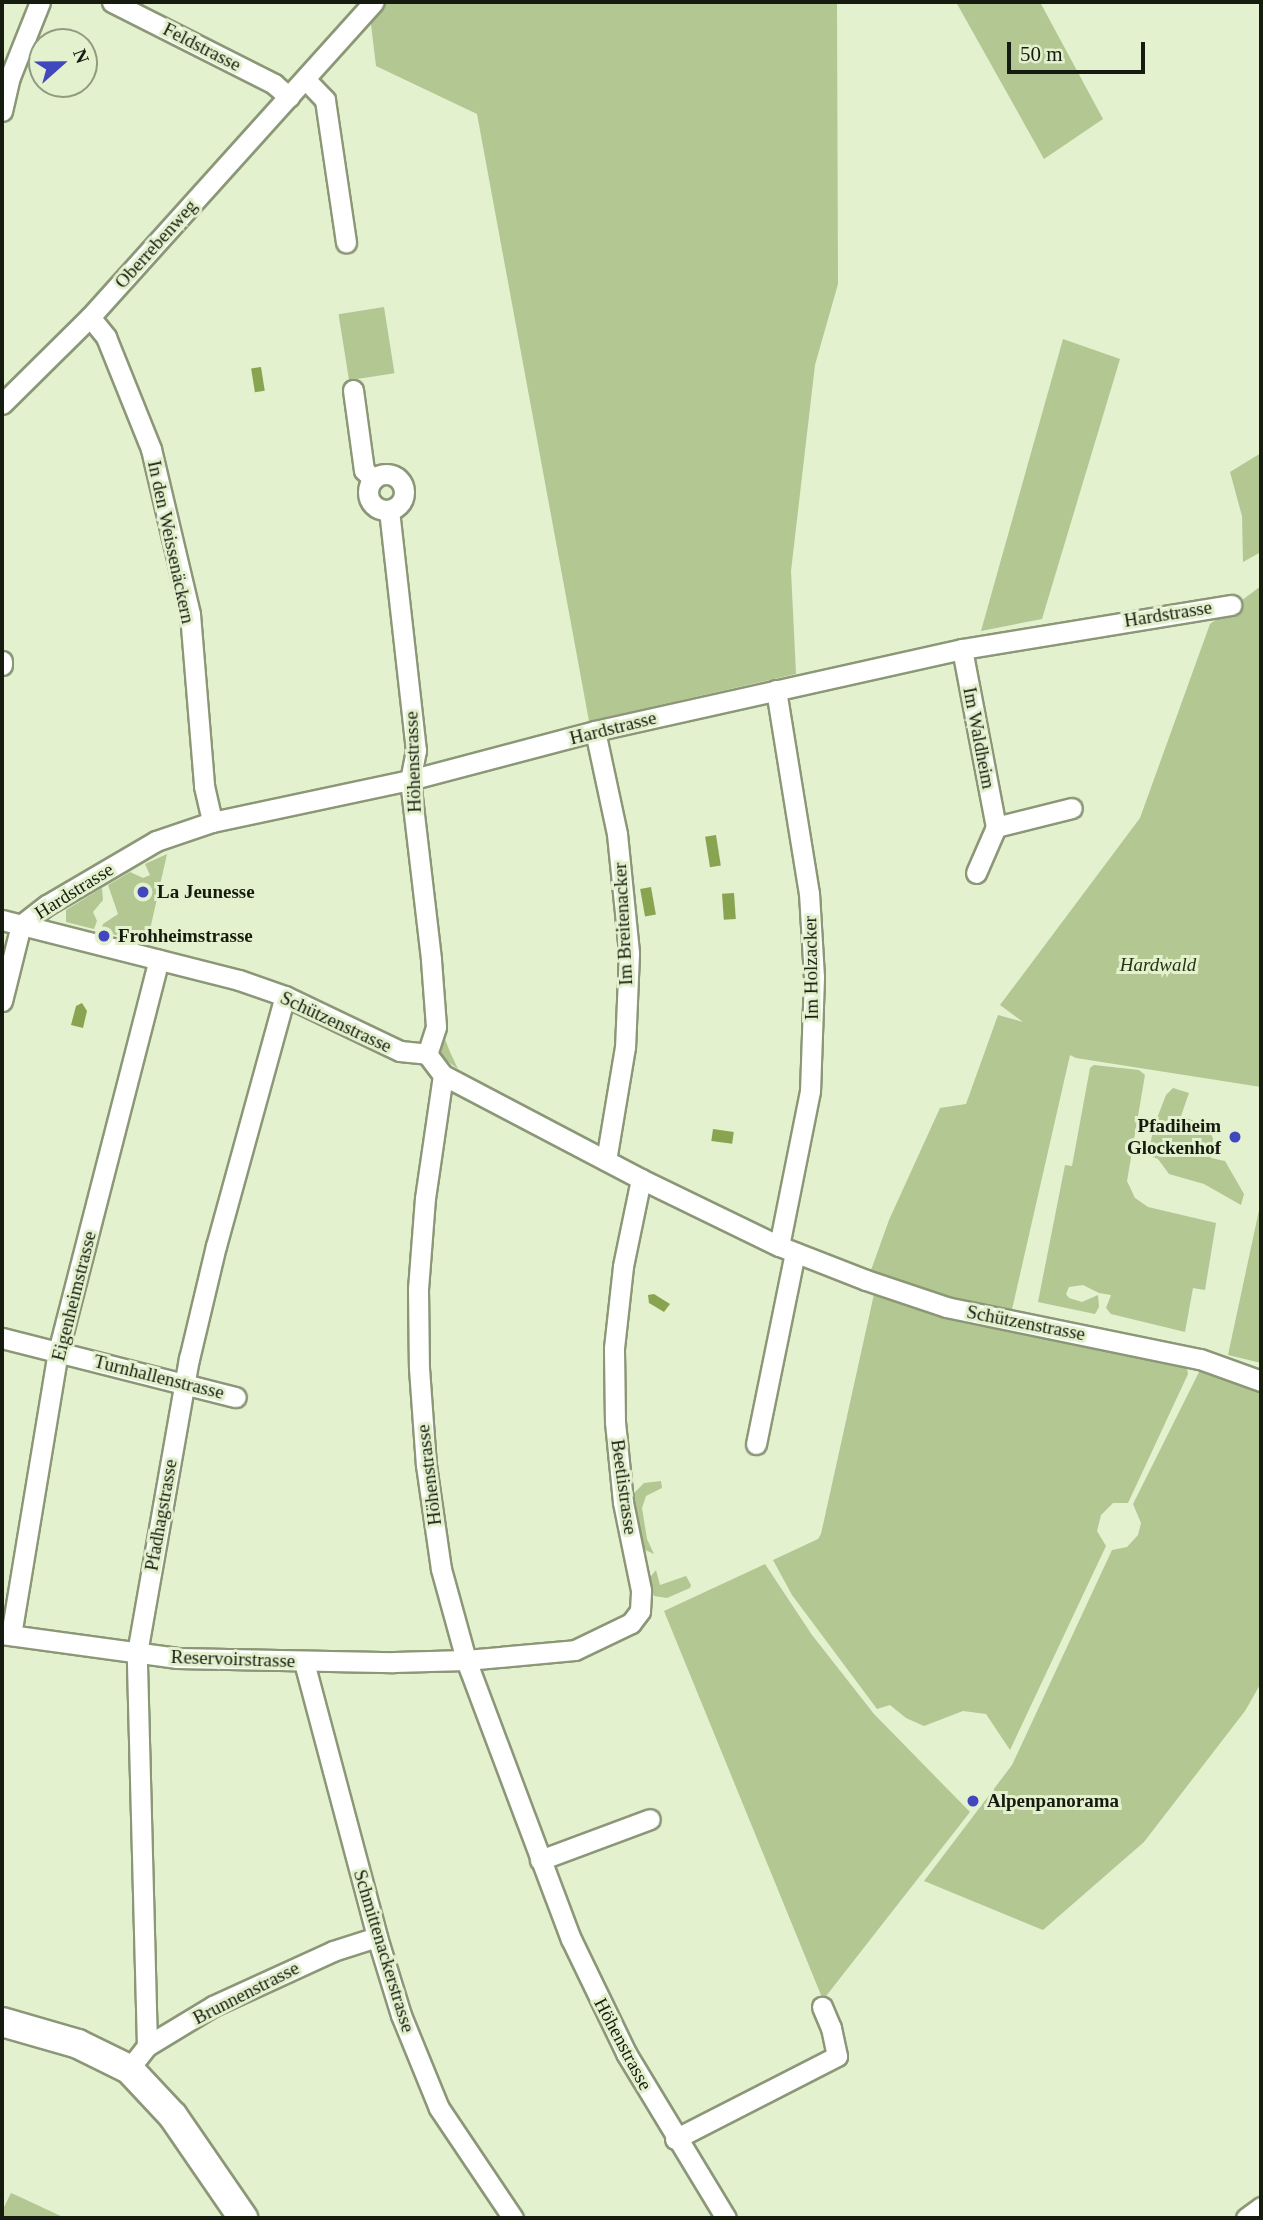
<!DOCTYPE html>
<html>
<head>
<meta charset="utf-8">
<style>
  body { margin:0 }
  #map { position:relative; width:1263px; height:2220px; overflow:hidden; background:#e3f1ce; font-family:"Times New Roman",serif }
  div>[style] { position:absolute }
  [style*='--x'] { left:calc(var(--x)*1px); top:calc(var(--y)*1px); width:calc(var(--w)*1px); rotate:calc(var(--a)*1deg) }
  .green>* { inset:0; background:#b2c792; transform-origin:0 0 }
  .water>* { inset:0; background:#88a450; transform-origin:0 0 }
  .roads { filter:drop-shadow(2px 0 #8b9777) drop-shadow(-2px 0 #8b9777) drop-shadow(0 2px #8b9777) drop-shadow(0 -2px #8b9777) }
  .street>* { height:19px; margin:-9.5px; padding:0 9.5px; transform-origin:9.5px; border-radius:9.5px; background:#fff }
  .street>.ring { margin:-9.5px; padding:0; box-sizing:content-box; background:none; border:19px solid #fff; border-radius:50% }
  .secondary>* { height:28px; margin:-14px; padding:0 14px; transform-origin:14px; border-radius:14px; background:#fff }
  .dots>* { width:19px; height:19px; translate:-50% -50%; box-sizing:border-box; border:4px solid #e3f1ce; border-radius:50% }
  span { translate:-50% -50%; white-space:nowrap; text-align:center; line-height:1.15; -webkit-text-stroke:6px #e3f1ce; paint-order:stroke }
  .street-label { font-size:19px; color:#161b0f }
  .poi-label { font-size:19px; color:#161b0f; font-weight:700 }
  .left { translate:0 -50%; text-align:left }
  .right { translate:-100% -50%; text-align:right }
  .park-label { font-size:19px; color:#283411; font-style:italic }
  .frame { position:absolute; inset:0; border:4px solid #161b0f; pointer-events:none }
  .north { position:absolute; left:28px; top:28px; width:70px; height:70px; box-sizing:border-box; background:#e3f1ce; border:2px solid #919b82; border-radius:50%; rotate:69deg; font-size:19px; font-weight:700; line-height:28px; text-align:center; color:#161b0f }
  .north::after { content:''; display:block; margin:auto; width:24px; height:32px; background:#4147bc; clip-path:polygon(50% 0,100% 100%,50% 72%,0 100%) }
  .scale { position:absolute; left:1007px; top:42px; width:138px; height:32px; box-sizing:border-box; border:4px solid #161b0f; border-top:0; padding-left:9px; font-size:21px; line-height:24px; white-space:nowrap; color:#161b0f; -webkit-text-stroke:5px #e3f1ce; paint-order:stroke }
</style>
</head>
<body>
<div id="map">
  <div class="green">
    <i style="clip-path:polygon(383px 2px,837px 2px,838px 284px,815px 365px,791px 571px,796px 674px,589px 721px,477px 114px,376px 66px,370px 16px)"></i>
    <i style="clip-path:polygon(956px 2px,1040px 2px,1103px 119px,1044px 159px)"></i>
    <i style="left:384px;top:307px;width:67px;height:46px;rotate:81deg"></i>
    <i style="clip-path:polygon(1063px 339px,1120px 359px,1042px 619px,981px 631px)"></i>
    <i style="clip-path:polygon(1261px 453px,1261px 552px,1243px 562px,1242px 516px,1230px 472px)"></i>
    <i style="clip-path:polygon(1261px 586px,1261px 1087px,1076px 1058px,1070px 1055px,1011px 1314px,953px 1302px,870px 1273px,889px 1220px,940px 1108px,966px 1104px,998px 1015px,1023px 1022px,1000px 1005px,1140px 818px,1210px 624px)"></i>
    <i style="clip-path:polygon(167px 854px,147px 943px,101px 931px,103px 924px,118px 914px,108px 885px,130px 872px,143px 878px,150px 875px,145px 864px)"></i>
    <i style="clip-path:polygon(102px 888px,103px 900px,93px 912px,97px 921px,94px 929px,66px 922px,66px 910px)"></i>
    <i style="clip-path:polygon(445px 1039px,450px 1052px,458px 1069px,442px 1057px,439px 1044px,441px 1040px)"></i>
    <i style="clip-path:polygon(1094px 1065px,1139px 1070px,1145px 1075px,1127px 1181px,1135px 1198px,1148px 1207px,1216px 1223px,1205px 1290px,1193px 1288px,1185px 1332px,1111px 1314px,1106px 1308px,1111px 1295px,1099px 1293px,1083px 1285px,1069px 1287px,1066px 1294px,1069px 1298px,1082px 1302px,1098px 1295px,1099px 1307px,1095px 1314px,1038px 1302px,1065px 1165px,1072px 1166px,1090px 1068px)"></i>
    <i style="clip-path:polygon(1173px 1088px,1189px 1093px,1181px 1116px,1205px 1125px,1213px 1138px,1211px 1158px,1225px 1161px,1244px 1194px,1241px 1205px,1204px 1184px,1169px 1174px,1158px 1159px,1148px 1155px,1154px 1126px,1166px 1095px)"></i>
    <i style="clip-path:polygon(1261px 1201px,1261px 1363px,1228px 1355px)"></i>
    <i style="clip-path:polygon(874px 1294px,963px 1320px,1186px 1363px,1188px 1374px,1128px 1503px,1113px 1503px,1101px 1515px,1097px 1531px,1106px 1546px,1010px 1750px,986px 1714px,963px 1711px,924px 1726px,906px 1718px,890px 1705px,877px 1709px,792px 1595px,773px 1560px,818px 1539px,821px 1534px)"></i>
    <i style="clip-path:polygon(1201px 1368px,1261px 1387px,1261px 1683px,1245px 1711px,1144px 1842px,1043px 1930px,924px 1881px,1012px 1765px,1112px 1550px,1127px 1547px,1138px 1535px,1141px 1523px,1133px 1504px)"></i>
    <i style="clip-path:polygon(661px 1481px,662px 1488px,646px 1496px,642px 1508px,647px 1539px,654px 1554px,641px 1548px,632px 1501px,634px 1493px,644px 1483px)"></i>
    <i style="clip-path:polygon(765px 1564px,812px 1635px,874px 1714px,970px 1812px,823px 2000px,664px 1611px)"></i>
    <i style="clip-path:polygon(656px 1570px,660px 1585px,686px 1576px,691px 1585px,690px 1588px,667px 1598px,654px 1596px,647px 1581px)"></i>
    <i style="clip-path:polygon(11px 2193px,20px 2197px,65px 2218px,2px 2218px,2px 2211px)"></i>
  </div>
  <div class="water">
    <i style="left:261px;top:367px;width:24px;height:10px;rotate:81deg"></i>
    <i style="left:716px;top:835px;width:31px;height:11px;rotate:81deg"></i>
    <i style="left:651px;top:887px;width:28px;height:11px;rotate:80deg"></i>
    <i style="left:734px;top:893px;width:26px;height:12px;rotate:86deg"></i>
    <i style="clip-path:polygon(82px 1003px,87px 1011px,83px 1028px,71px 1025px,76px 1006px)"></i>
    <i style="left:713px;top:1129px;width:21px;height:12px;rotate:8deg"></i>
    <i style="clip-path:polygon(654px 1294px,670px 1304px,664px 1312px,649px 1303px,648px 1295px)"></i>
  </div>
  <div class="roads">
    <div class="street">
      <i style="--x:112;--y:2;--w:182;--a:26.8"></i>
      <i style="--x:274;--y:84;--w:20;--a:41"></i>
      <i style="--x:305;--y:79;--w:29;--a:46"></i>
      <i style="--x:325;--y:100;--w:144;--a:81.6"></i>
      <i style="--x:2;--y:111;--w:35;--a:-77"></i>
      <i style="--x:10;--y:77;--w:81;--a:-68.2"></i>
      <i style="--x:90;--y:317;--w:26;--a:51"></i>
      <i style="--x:106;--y:337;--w:121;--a:68.1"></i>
      <i style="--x:151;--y:449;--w:170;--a:76.7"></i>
      <i style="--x:190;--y:614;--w:173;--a:85.3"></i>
      <i style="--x:204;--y:786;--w:37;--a:77"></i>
      <i style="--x:353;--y:390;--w:81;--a:82.2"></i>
      <i style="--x:364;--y:470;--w:13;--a:45"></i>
      <i style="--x:2;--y:404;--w:124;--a:-44.7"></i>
      <i style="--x:90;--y:317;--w:424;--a:-48"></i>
      <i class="ring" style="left:368px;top:474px;width:17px;height:17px"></i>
      <i style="--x:389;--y:510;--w:242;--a:83.6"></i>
      <i style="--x:416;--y:750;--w:31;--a:101"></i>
      <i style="--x:410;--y:780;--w:181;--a:83.3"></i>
      <i style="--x:431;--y:960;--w:67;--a:85.7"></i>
      <i style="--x:436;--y:1027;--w:28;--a:108"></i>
      <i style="--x:962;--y:649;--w:181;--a:79.2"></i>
      <i style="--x:996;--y:827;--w:50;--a:113.5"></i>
      <i style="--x:2;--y:661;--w:4;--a:90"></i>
      <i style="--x:776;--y:690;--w:206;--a:80.8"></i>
      <i style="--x:809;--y:893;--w:84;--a:86.6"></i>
      <i style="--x:814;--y:977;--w:114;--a:92"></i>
      <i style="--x:810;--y:1091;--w:158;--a:101.3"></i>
      <i style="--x:595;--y:731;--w:105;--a:77.9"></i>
      <i style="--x:617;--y:834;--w:120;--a:84.2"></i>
      <i style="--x:629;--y:953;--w:94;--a:92.4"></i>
      <i style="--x:625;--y:1047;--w:115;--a:99.5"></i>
      <i style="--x:996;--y:827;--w:78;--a:-14"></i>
      <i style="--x:2;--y:920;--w:244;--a:14.2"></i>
      <i style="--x:239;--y:980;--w:49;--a:19.2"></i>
      <i style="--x:285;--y:996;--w:127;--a:25.6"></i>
      <i style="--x:400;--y:1051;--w:27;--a:6"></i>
      <i style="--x:427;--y:1054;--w:26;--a:53"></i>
      <i style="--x:443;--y:1075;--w:224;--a:27.7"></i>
      <i style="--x:641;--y:1179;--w:153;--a:25.9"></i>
      <i style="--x:779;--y:1246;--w:93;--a:21.3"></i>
      <i style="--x:866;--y:1280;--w:84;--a:18.6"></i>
      <i style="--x:946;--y:1307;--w:259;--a:11.6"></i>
      <i style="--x:1200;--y:1359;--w:65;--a:19.8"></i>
      <i style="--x:21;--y:925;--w:33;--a:-38"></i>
      <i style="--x:47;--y:905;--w:126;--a:-30.4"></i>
      <i style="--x:156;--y:841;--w:59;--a:-18.7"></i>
      <i style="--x:212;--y:822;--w:202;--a:-12"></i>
      <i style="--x:410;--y:780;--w:191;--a:-14.8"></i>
      <i style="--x:595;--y:731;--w:376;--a:-12.6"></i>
      <i style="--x:962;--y:649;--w:273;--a:-9.3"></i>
      <i style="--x:2;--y:1001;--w:78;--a:-76"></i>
      <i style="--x:443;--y:1075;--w:124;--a:98.3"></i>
      <i style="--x:425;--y:1198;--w:91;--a:94.4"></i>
      <i style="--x:418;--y:1289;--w:79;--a:89.3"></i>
      <i style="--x:419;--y:1368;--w:97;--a:85.9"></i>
      <i style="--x:426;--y:1465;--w:105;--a:81.8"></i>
      <i style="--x:441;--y:1569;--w:94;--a:74.6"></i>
      <i style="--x:466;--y:1660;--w:298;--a:69.4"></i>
      <i style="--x:571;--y:1939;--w:127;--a:64.2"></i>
      <i style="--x:626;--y:2053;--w:193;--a:58.8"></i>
      <i style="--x:2;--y:1338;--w:241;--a:14.2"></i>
      <i style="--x:756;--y:1444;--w:195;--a:-78.5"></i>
      <i style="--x:2;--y:1634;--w:177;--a:7.8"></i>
      <i style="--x:177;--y:1658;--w:217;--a:1.1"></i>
      <i style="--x:394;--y:1662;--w:72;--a:-1.6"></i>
      <i style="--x:466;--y:1660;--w:109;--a:-5.2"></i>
      <i style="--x:575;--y:1650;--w:62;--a:-25.7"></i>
      <i style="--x:631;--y:1623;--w:15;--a:-53"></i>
      <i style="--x:640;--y:1611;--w:21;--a:-87"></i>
      <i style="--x:641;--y:1590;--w:90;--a:-101.6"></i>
      <i style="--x:623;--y:1502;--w:80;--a:-95.7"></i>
      <i style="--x:615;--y:1422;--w:74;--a:-90.8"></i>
      <i style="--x:614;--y:1348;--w:82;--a:-83.7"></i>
      <i style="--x:623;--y:1266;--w:89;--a:-78.3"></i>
      <i style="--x:11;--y:1635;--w:287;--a:-80.6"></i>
      <i style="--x:58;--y:1352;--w:405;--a:-75.6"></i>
      <i style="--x:304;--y:1662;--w:285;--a:75.1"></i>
      <i style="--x:377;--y:1937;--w:82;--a:72.9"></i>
      <i style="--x:401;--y:2015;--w:100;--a:67.8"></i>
      <i style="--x:439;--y:2108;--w:133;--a:56.1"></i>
      <i style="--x:540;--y:1860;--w:117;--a:-20.4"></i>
      <i style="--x:147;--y:2046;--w:393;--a:-91.5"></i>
      <i style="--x:137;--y:1653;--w:299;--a:-80"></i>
      <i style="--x:189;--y:1359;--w:116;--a:-76.6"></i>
      <i style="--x:216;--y:1246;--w:259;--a:-74.6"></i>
      <i style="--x:129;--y:2069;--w:29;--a:-52"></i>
      <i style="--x:147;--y:2046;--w:77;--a:-31.2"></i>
      <i style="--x:213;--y:2006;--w:132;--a:-24.6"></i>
      <i style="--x:333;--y:1951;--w:46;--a:-17.7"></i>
      <i style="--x:675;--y:2139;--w:182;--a:-27.1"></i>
      <i style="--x:837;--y:2056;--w:29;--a:-102"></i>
      <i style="--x:831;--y:2028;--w:23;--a:-113"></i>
      <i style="--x:1246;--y:2218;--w:19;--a:-36"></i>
    </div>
    <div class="secondary">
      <i style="--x:2;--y:2022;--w:79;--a:16.1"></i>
      <i style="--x:78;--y:2044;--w:57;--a:26.1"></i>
      <i style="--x:129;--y:2069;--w:64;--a:46.9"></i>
      <i style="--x:173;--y:2116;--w:124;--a:55.5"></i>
    </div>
  </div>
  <div class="dots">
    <i style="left:143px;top:892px;background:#4147bc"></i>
    <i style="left:104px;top:936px;background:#4147bc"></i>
    <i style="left:1235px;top:1137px;background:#4147bc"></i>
    <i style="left:973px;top:1801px;background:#4147bc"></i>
  </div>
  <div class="street-label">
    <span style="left:202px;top:47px;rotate:27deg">Feldstrasse</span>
    <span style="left:156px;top:244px;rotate:-48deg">Oberrebenweg</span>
    <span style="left:171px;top:542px;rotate:78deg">In den Weissenäckern</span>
    <span style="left:1168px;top:614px;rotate:-9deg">Hardstrasse</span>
    <span style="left:613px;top:728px;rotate:-14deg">Hardstrasse</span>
    <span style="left:979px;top:738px;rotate:79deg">Im Waldheim</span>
    <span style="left:413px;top:762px;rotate:-92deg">Höhenstrasse</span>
    <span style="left:74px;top:891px;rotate:-32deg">Hardstrasse</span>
    <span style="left:623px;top:924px;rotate:-93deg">Im Breitenacker</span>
    <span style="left:811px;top:968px;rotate:-91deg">Im Holzacker</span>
    <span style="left:336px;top:1022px;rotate:25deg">Schützenstrasse</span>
    <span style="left:74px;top:1296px;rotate:-76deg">Eigenheimstrasse</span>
    <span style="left:1026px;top:1323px;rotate:11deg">Schützenstrasse</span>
    <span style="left:159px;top:1377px;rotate:14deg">Turnhallenstrasse</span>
    <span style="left:429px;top:1475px;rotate:-97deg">Höhenstrasse</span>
    <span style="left:624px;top:1487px;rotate:82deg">Beetlistrasse</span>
    <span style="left:161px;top:1515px;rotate:-80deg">Pfadhagstrasse</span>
    <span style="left:233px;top:1659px;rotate:2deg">Reservoirstrasse</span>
    <span style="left:384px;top:1951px;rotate:73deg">Schmittenackerstrasse</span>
    <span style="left:246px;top:1993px;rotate:-27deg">Brunnenstrasse</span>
    <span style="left:623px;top:2044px;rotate:62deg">Höhenstrasse</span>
  </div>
  <div class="poi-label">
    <span class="left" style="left:157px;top:892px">La Jeunesse</span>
    <span class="left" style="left:118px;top:936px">Frohheimstrasse</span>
    <span class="right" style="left:1221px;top:1137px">Pfadiheim<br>Glockenhof</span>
    <span class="left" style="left:987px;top:1801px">Alpenpanorama</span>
  </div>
  <div class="park-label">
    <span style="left:1158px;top:965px">Hardwald</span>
  </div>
  <div class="frame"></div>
  <div class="north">N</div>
  <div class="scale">50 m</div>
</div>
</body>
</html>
